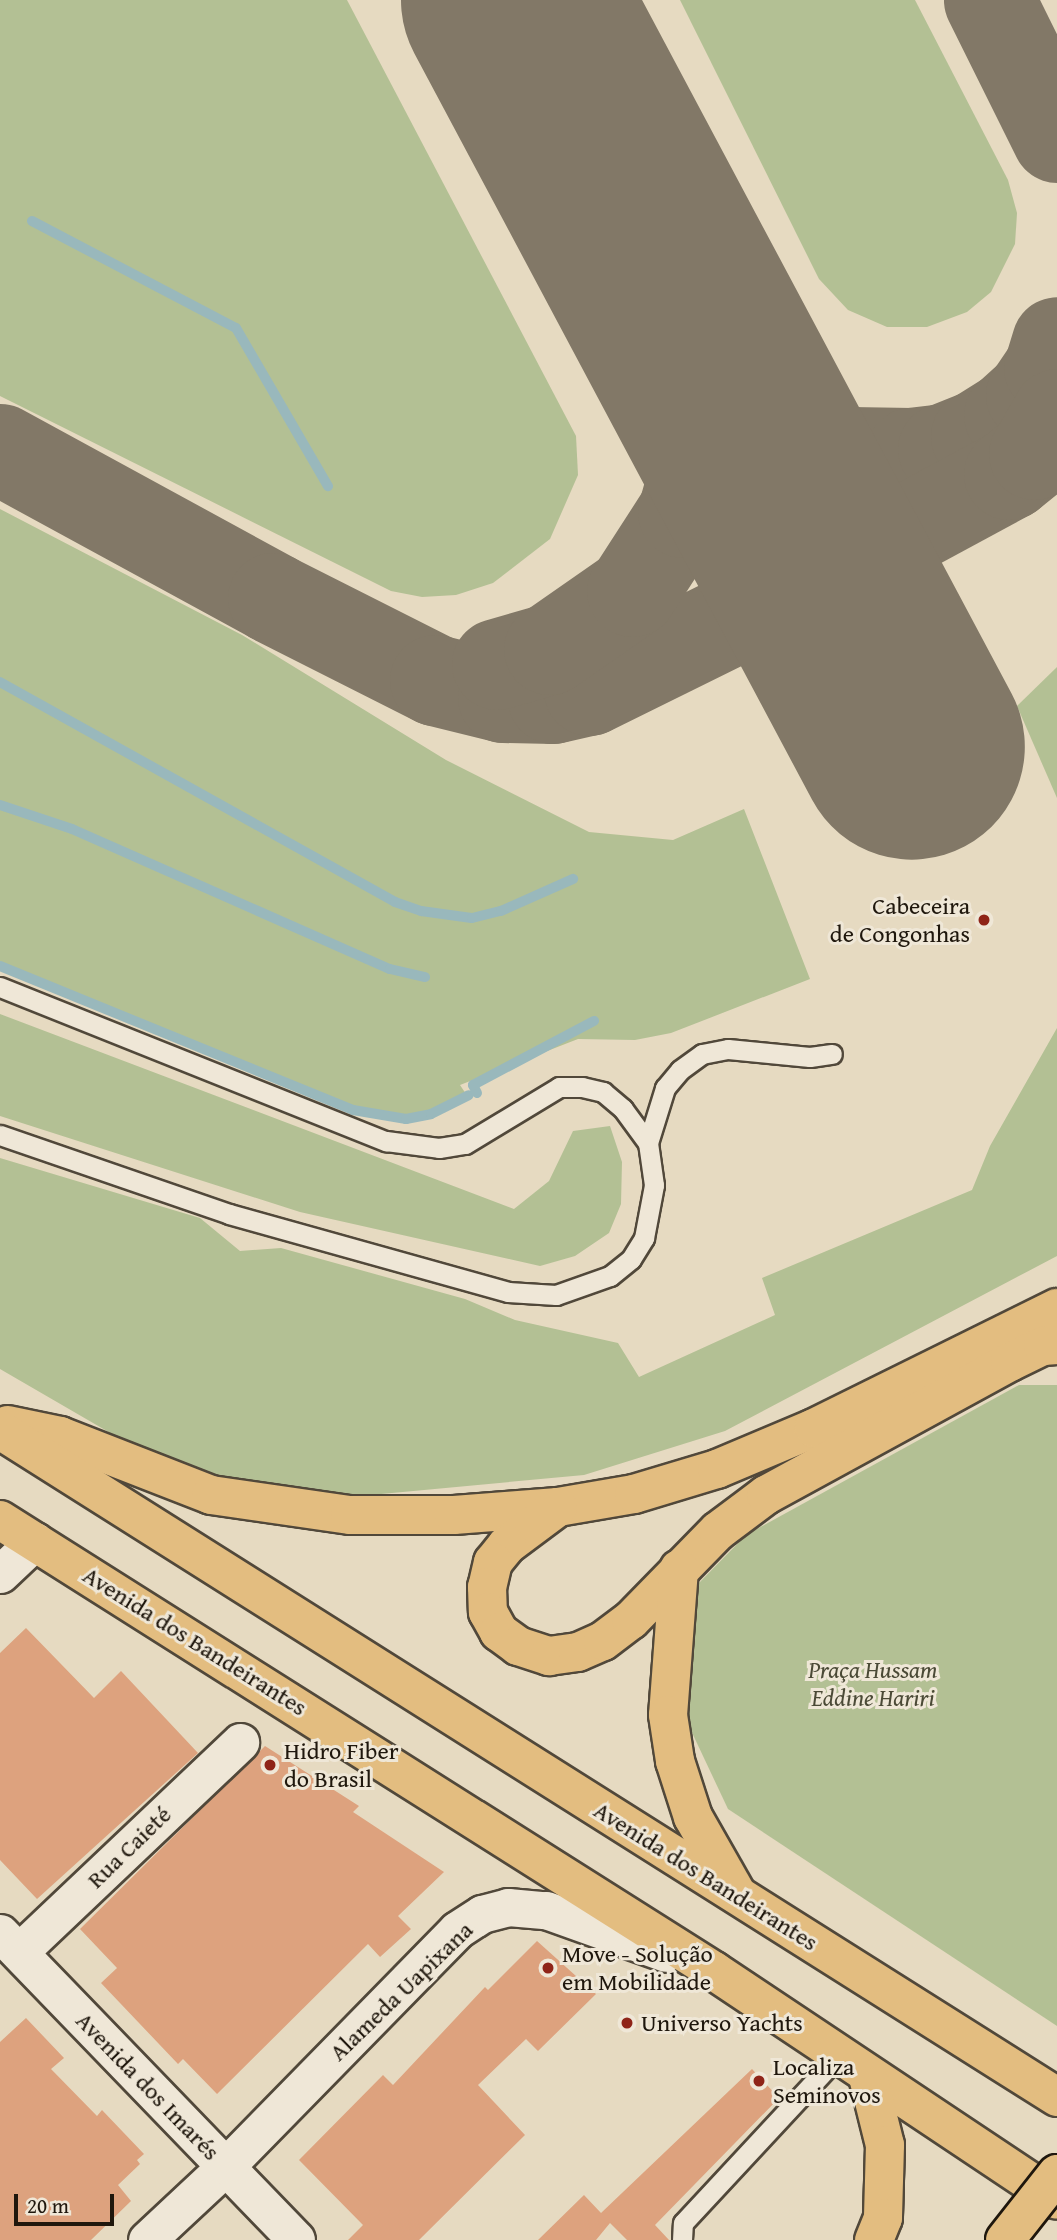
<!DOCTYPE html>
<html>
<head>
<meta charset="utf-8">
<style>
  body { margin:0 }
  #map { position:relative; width:1057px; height:2240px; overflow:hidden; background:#e6dac1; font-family:"Gentium Book Plus",serif }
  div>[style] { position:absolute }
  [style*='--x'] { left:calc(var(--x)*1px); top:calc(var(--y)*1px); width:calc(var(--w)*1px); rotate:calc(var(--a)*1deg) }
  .green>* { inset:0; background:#b3c094 }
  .stream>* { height:10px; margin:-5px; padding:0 5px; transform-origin:5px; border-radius:5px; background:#99b8bc }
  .taxiway>* { height:91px; margin:-45.5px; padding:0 45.5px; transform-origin:45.5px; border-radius:45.5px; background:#827867 }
  .runway>* { height:226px; margin:-113px; padding:0 113px; transform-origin:113px; border-radius:113px; background:#827867 }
  .building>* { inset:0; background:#dda27e }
  .roads { filter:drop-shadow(2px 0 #51483a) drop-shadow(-2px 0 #51483a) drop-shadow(0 2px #51483a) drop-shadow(0 -2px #51483a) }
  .lane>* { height:19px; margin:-9.5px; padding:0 9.5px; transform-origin:9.5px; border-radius:9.5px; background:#efe7d7 }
  .street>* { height:37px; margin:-18.5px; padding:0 18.5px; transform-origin:18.5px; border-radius:18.5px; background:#efe7d7 }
  .highway>* { height:38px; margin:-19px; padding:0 19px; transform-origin:19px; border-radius:19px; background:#e3bd80 }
  .bridges { filter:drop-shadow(2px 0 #1f170d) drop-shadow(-2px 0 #1f170d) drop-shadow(0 2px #1f170d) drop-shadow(0 -2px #1f170d) }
  .highway-bridge>* { height:38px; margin:-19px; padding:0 19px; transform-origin:19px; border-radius:19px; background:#e3bd80 }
  .dots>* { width:19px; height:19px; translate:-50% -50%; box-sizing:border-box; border:4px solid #efe7d7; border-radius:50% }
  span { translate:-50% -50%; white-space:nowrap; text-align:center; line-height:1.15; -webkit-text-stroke:6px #efe7d7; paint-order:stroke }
  .poi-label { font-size:24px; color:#1f170d }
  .right { translate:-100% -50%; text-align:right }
  .left { translate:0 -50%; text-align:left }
  .street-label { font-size:24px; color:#1f170d }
  .park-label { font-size:24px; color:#4b4a36; font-style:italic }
  .scale { position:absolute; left:14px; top:2194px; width:100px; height:32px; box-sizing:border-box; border:4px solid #1f170d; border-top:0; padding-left:9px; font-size:21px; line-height:24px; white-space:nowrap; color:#1f170d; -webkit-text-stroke:5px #efe7d7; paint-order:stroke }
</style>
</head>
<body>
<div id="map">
  <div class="green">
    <i style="clip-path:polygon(0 0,347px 0,576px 436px,578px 475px,550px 539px,493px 583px,456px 595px,422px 597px,391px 591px,0 396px)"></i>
    <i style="clip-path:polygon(680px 0,915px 0,1008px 180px,1017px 213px,1015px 244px,991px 292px,967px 312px,927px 327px,887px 327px,848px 310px,819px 279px)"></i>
    <i style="clip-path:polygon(0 509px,242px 635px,446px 760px,589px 832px,673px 840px,744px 809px,810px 979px,671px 1033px,635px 1040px,578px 1039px,460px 1085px,466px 1094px,430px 1112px,406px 1116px,354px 1107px,0 963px)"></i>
    <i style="clip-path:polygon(1057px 667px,1057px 798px,1017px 706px)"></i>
    <i style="clip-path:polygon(0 1014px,514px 1209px,549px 1181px,573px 1131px,610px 1126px,622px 1162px,621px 1204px,609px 1233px,575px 1256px,540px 1266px,300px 1212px,0 1116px)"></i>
    <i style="clip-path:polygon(1057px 1028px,1057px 1256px,725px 1431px,584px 1475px,349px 1497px,222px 1477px,131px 1445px,0 1369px,0 1158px,200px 1218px,240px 1251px,281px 1248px,465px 1299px,515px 1320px,618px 1343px,639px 1377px,775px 1315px,762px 1278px,972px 1190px,990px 1146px)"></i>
    <i style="clip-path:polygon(1019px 1385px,1057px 1385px,1057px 2026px,728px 1809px,687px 1722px,697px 1585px,746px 1535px)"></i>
  </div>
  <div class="stream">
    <i style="--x:32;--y:221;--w:230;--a:27.7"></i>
    <i style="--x:236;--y:328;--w:183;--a:59.8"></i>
    <i style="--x:0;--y:682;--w:452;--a:29.1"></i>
    <i style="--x:395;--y:902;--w:28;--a:19"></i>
    <i style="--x:421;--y:911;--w:51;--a:7.8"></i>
    <i style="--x:472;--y:918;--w:30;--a:-14"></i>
    <i style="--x:501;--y:911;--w:79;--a:-24"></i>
    <i style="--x:0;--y:805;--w:76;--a:18.4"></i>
    <i style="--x:72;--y:829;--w:347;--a:23.8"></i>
    <i style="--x:390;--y:969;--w:36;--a:13"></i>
    <i style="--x:0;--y:966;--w:381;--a:22.2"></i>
    <i style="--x:353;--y:1110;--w:54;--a:9.6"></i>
    <i style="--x:406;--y:1119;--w:25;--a:-11"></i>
    <i style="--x:431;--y:1114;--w:42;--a:-26.6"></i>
    <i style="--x:477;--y:1093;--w:9;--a:-117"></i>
    <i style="--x:473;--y:1085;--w:137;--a:-27.9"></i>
  </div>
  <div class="taxiway">
    <i style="--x:989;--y:0;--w:153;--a:63.6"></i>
    <i style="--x:706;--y:368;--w:104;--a:37.2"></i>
    <i style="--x:789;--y:431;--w:65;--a:19"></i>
    <i style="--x:850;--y:452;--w:61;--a:0.9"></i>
    <i style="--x:911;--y:453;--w:32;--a:-7"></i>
    <i style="--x:943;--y:449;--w:35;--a:-22"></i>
    <i style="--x:976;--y:436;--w:39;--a:-32"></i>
    <i style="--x:1009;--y:415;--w:30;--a:-42"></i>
    <i style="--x:1031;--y:395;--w:32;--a:-56"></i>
    <i style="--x:1049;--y:368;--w:27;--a:-73"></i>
    <i style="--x:0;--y:449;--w:311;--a:28.6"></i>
    <i style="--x:273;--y:598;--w:182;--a:26.8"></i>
    <i style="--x:435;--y:680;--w:70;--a:14"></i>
    <i style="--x:503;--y:697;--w:50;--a:1.1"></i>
    <i style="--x:553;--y:698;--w:37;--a:-13"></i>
    <i style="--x:589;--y:690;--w:258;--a:-26.3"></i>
    <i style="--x:820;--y:576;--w:215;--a:-28.4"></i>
    <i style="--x:1009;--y:474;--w:32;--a:-39"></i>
    <i style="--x:1034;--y:454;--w:46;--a:-60.1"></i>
    <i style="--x:497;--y:664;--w:54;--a:-16.1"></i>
    <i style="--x:549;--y:649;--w:101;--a:-34.9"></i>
    <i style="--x:632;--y:591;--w:94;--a:-57.2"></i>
    <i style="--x:683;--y:512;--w:48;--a:-74.2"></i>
    <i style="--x:696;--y:466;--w:47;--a:-87.6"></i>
    <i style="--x:698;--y:419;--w:125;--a:-103.4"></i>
  </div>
  <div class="runway">
    <i style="--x:514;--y:0;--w:846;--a:61.95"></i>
  </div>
  <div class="building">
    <i style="clip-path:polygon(26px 1628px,94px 1698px,121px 1671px,198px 1753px,37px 1899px,0 1860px,0 1653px)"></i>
    <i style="clip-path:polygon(265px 1746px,359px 1806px,353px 1812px,444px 1872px,398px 1916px,411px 1929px,380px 1957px,368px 1944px,217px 2094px,183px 2059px,178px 2064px,101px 1983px,117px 1968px,80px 1929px)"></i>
    <i style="clip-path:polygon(537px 1941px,596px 1994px,538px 2051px,526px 2039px,478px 2085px,525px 2135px,419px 2240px,348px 2240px,363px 2225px,299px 2160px,383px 2075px,393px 2085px,485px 1987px,488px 1990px)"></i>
    <i style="clip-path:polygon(26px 2018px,64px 2058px,51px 2069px,97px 2116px,102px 2110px,144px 2154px,137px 2160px,140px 2164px,118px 2185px,131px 2201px,91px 2240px,0 2240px,0 2042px)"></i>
    <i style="clip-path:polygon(752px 2069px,779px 2098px,655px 2225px,669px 2240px,627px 2240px,610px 2223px,596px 2240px,538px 2240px,584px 2195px,601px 2213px)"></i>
  </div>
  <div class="roads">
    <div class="lane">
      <i style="--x:0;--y:987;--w:416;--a:21.8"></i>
      <i style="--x:386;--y:1141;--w:53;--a:7.5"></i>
      <i style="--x:439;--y:1148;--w:26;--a:-9"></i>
      <i style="--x:465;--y:1144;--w:110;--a:-31.2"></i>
      <i style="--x:559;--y:1087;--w:23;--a:0"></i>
      <i style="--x:582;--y:1087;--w:22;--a:13"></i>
      <i style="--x:603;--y:1092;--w:26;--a:40"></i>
      <i style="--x:623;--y:1109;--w:42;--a:53.7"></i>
      <i style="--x:0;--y:1135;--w:242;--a:19"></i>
      <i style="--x:229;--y:1214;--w:290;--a:15.6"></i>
      <i style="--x:508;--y:1292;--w:48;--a:3.6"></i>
      <i style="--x:556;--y:1295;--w:57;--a:-19.4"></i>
      <i style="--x:610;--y:1276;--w:27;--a:-39"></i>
      <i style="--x:631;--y:1259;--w:25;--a:-58"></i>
      <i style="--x:644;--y:1238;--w:54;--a:-79.3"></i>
      <i style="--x:654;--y:1185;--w:42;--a:-98.1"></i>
      <i style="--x:648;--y:1143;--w:58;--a:-72.8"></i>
      <i style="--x:665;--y:1088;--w:23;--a:-50"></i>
      <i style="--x:680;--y:1070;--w:27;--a:-36"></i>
      <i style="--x:702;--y:1054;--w:26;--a:-11"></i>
      <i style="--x:728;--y:1049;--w:82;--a:5.6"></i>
      <i style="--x:810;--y:1057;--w:22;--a:-8"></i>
      <i style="--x:682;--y:2240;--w:17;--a:-87"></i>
      <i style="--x:683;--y:2223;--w:228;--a:-47.1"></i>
    </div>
    <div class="street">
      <i style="--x:0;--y:1574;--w:48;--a:-43.3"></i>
      <i style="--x:0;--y:1933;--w:426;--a:46"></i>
      <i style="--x:19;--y:1952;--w:305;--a:-43.5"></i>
      <i style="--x:147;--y:2240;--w:108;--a:-43.1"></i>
      <i style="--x:226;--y:2166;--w:330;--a:-45.6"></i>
      <i style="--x:457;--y:1930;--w:30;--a:-33"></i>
      <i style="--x:482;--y:1914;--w:27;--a:-15"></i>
      <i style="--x:508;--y:1907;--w:38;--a:5"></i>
      <i style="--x:546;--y:1910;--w:127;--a:19.7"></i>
    </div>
    <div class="highway">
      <i style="--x:8;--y:1425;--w:53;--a:11.9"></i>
      <i style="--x:60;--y:1436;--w:162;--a:21.3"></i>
      <i style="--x:211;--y:1495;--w:140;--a:8.2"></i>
      <i style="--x:350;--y:1515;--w:104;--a:0"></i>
      <i style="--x:454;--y:1515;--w:104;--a:-4.4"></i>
      <i style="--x:558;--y:1507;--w:77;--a:-9.7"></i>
      <i style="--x:634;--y:1494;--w:87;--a:-16.8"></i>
      <i style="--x:717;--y:1469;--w:105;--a:-22.9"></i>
      <i style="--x:814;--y:1428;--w:271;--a:-26.3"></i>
      <i style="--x:0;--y:1430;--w:1250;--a:32.25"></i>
      <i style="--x:558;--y:1507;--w:64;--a:143.3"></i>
      <i style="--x:507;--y:1545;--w:22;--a:129"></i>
      <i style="--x:493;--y:1562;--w:26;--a:103"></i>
      <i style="--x:487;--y:1587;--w:25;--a:88"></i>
      <i style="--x:488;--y:1612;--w:23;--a:61"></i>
      <i style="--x:499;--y:1632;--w:24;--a:36"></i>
      <i style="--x:518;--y:1646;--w:33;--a:18"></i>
      <i style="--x:549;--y:1656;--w:29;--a:-8"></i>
      <i style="--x:578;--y:1652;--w:27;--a:-24"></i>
      <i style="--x:603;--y:1641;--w:35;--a:-37"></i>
      <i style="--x:631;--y:1620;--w:124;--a:-45.7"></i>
      <i style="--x:718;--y:1531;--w:60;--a:-36.9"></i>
      <i style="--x:766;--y:1495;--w:278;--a:-28.6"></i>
      <i style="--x:1010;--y:1362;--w:37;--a:-26"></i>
      <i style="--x:1043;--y:1346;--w:14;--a:-4"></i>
      <i style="--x:0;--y:1520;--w:845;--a:32.28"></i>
      <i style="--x:714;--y:1971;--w:412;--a:33.7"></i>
      <i style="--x:679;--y:1569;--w:146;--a:94.3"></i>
      <i style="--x:668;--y:1715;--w:47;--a:81.3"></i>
      <i style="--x:675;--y:1761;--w:59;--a:72.2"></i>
      <i style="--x:693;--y:1817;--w:89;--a:60.3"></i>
      <i style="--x:868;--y:2077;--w:70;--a:76"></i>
      <i style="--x:885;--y:2145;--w:73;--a:91.6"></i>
      <i style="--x:883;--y:2218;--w:24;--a:112"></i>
    </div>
  </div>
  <div class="bridges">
    <div class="highway-bridge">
      <i style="--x:1005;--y:2240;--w:84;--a:-51.8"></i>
    </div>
  </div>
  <div class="dots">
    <i style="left:984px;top:920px;background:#8f2418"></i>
    <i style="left:270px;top:1765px;background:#8f2418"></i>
    <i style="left:548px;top:1968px;background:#8f2418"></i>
    <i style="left:627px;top:2023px;background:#8f2418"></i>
    <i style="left:759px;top:2081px;background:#8f2418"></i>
  </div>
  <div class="poi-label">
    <span class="right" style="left:970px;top:920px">Cabeceira<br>de Congonhas</span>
    <span class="left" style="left:284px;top:1765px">Hidro Fiber<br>do Brasil</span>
    <span class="left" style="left:562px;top:1968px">Move - Solução<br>em Mobilidade</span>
    <span class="left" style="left:641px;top:2023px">Universo Yachts</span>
    <span class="left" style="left:773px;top:2081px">Localiza<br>Seminovos</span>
  </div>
  <div class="street-label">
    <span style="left:195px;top:1641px;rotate:32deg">Avenida dos Bandeirantes</span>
    <span style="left:129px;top:1847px;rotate:-44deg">Rua Caieté</span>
    <span style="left:706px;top:1876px;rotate:32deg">Avenida dos Bandeirantes</span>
    <span style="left:401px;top:1991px;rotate:-44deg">Alameda Uapixana</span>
    <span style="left:148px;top:2086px;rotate:46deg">Avenida dos Imarés</span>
  </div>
  <div class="park-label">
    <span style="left:873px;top:1684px">Praça Hussam<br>Eddine Hariri</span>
  </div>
  <div class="scale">20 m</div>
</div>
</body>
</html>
